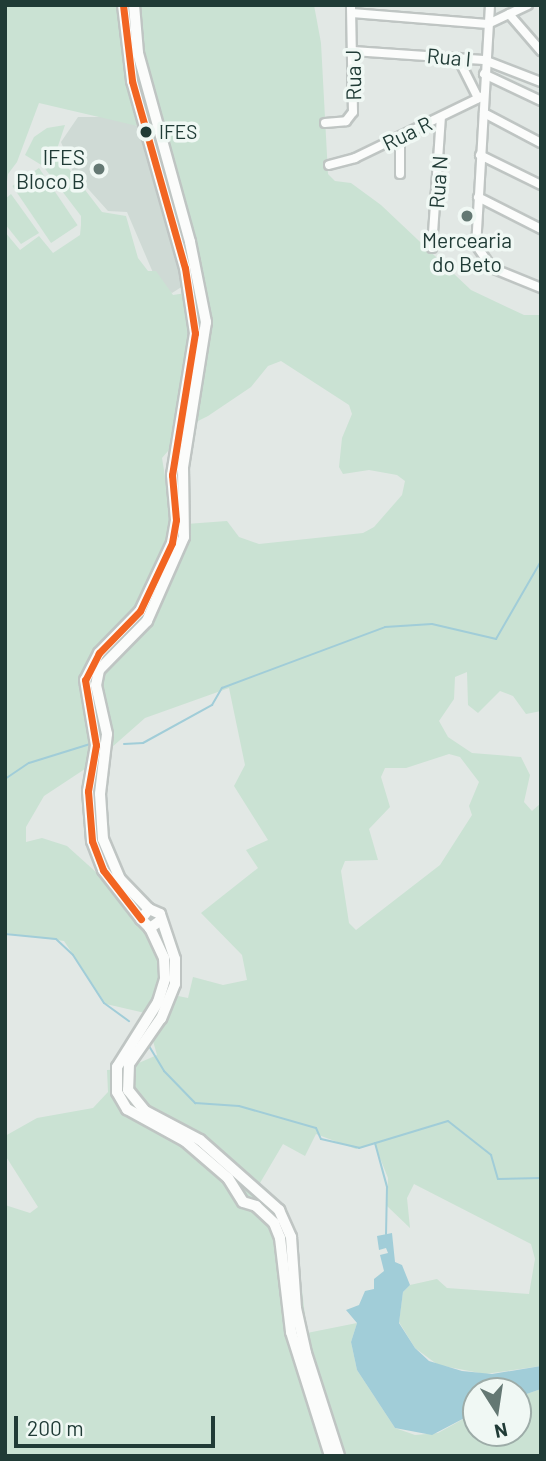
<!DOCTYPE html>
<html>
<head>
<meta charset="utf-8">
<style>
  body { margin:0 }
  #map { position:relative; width:546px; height:1461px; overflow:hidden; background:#e2e8e5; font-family:Barlow,sans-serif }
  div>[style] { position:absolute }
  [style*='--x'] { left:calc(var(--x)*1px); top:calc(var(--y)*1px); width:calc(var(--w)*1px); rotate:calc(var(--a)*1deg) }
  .built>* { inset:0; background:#cfdad5 }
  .green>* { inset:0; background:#cae2d3; transform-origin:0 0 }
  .water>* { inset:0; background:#a1cdd8 }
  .stream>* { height:2px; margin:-1px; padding:0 1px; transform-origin:1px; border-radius:1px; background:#a1cdd8 }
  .roads { filter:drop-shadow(2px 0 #bfc5c3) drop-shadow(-2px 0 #bfc5c3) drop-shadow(0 2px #bfc5c3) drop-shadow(0 -2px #bfc5c3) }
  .street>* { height:8px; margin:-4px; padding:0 4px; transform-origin:4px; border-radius:4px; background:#fbfcfb }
  .secondary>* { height:10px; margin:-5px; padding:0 5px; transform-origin:5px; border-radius:5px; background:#fbfcfb }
  .bus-1>* { height:7px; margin:-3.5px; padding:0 3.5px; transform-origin:3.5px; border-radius:3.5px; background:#f26522 }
  .dots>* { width:19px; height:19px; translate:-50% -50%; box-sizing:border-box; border:4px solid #f0f8f4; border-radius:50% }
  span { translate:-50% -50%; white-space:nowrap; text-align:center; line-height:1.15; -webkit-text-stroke:7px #f0f8f4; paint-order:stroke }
  .bus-label { font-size:19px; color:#203b36 }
  .left { translate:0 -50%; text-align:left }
  .street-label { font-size:21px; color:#203b36 }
  .poi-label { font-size:21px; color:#203b36 }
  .right { translate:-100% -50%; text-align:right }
  .frame { position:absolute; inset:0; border:7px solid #203b36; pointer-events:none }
  .north { position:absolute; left:462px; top:1377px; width:70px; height:70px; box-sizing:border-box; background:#f0f8f4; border:2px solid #9daca8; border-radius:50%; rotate:168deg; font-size:19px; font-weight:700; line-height:28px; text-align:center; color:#203b36 }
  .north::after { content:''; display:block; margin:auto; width:24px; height:32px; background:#647873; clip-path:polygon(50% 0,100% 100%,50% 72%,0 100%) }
  .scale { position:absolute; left:14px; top:1416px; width:201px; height:32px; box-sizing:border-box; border:4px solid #203b36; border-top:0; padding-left:9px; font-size:21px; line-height:24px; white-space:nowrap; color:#203b36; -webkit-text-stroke:5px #f0f8f4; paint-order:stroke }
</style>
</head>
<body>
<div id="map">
  <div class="built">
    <i style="clip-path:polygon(78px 117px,113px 117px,140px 127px,183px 286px,172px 293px,157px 282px,127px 212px,108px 211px,73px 172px,61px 142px)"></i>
  </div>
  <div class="green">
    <i style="clip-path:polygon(evenodd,5px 5px,314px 5px,321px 43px,328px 174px,335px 181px,351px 183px,381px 205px,471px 290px,524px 315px,541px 315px,541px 711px,526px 714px,513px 696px,500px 691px,478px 713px,468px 705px,467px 672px,455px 677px,454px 699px,439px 721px,448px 737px,472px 753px,521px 757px,530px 775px,524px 802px,532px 811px,541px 803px,541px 1366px,485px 1374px,438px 1365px,415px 1348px,399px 1322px,403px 1292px,410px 1285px,437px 1279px,447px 1288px,529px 1294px,535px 1259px,531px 1244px,414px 1184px,407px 1198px,410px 1228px,387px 1206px,388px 1178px,374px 1143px,356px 1149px,316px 1134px,305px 1156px,283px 1144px,260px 1183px,277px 1198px,296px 1238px,307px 1333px,357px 1323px,351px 1342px,357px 1370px,395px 1428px,415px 1435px,438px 1433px,476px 1412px,476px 1433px,518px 1433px,518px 1397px,541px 1389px,541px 1456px,5px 1456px,5px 1205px,30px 1213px,38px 1207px,5px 1155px,5px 1136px,37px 1118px,93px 1108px,108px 1092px,107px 1070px,125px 1069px,157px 1055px,145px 1013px,106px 1004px,64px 941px,5px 933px,5px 232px,20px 250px,39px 236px,53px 253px,80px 235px,81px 225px,81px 216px,43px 166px,25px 155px,34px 137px,47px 128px,65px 125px,56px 152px,102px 212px,126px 216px,138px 258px,148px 271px,156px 271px,173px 295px,186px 293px,146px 128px,39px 103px,17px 162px,8px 174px,5px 197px,5px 5px,281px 361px,349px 405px,352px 414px,342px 438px,339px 467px,343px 474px,369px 470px,397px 475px,405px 481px,402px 495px,374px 527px,363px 533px,259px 544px,239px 537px,227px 521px,173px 525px,162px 458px,174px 444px,179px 422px,196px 422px,208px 416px,251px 387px,268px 366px,281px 361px,5px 5px,229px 688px,245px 765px,234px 786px,268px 840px,246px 850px,258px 868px,201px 913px,242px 955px,247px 980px,223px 985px,193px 977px,188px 998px,158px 992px,162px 964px,159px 950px,107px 882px,67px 846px,42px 838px,26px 842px,26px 827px,44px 796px,94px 763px,145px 718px,229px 688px,5px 5px,449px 754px,460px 757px,479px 782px,469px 806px,472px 815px,440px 865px,356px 930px,349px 923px,341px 871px,345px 861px,378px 860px,369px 829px,390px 807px,381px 777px,385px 768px,406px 768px,449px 754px)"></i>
    <i style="left:39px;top:168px;width:69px;height:32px;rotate:56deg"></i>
    <i style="clip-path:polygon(11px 194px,39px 233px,21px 244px,5px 224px,5px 199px)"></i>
  </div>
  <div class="water">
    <i style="clip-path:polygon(392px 1233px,395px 1262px,402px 1265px,410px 1285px,403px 1292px,399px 1323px,415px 1348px,429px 1361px,462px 1371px,492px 1374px,541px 1366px,541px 1389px,518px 1397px,518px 1391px,476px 1391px,476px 1412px,432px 1435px,395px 1428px,357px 1370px,351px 1342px,357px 1323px,346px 1310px,359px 1305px,365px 1291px,374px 1289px,374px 1279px,384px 1271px,380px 1255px,388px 1253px,386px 1248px,379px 1250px,377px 1236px)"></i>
  </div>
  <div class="stream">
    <i style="--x:124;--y:744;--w:19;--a:-3"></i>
    <i style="--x:143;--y:743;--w:79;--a:-28.8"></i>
    <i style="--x:212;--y:705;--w:20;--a:-60"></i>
    <i style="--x:222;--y:688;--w:174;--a:-20.5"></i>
    <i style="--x:385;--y:627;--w:47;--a:-3.7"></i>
    <i style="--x:432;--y:624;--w:66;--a:13.2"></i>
    <i style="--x:496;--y:639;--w:90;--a:-60"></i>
    <i style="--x:5;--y:779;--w:29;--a:-34"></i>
    <i style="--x:29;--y:763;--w:64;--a:-17.3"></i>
    <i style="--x:5;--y:934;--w:51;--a:5.6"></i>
    <i style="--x:56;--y:939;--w:23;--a:43"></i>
    <i style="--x:73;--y:955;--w:57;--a:57.1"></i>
    <i style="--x:104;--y:1003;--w:31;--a:36"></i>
    <i style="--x:149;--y:1046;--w:29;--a:59"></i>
    <i style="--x:164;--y:1071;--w:45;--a:45.9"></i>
    <i style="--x:195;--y:1103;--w:44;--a:3.9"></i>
    <i style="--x:239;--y:1106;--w:80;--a:15.9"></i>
    <i style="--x:316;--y:1128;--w:12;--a:66"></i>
    <i style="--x:321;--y:1139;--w:39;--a:13"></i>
    <i style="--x:359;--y:1148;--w:93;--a:-16.9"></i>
    <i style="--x:448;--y:1121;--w:55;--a:38.3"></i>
    <i style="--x:491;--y:1155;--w:25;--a:74"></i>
    <i style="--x:498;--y:1179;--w:43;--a:-1.3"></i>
    <i style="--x:375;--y:1143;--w:46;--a:74.7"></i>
    <i style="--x:387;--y:1187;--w:47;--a:91.2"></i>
  </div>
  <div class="roads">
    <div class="street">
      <i style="--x:490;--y:5;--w:240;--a:93.3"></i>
      <i style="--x:476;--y:245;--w:28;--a:55"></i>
      <i style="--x:492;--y:268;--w:53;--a:22.2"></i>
      <i style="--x:352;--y:13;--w:136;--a:4.6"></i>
      <i style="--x:488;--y:24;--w:44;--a:-25.4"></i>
      <i style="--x:509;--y:14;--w:49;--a:49.1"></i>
      <i style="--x:353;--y:51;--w:131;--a:3.9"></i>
      <i style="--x:484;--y:60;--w:61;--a:21.1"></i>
      <i style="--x:458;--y:58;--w:45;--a:63.4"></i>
      <i style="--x:484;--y:74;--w:63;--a:25.3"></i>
      <i style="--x:484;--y:113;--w:64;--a:27.8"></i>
      <i style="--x:325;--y:123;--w:21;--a:-5"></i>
      <i style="--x:346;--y:121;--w:11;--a:-52"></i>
      <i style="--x:353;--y:112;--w:107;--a:-91.1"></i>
      <i style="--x:400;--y:137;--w:37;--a:90"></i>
      <i style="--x:480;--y:155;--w:68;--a:26.2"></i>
      <i style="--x:329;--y:165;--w:27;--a:-15"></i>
      <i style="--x:355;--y:158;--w:142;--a:-25.8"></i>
      <i style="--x:478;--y:197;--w:71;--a:26.9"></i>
      <i style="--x:432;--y:248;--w:131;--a:-86.1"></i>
    </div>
    <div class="secondary">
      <i style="--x:123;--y:5;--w:77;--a:83.2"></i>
      <i style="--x:132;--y:81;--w:194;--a:74.2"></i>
      <i style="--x:185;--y:268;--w:66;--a:81.3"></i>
      <i style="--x:195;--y:333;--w:144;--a:99.2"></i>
      <i style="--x:172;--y:475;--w:45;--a:84.9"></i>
      <i style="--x:176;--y:520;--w:23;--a:100"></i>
      <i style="--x:172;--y:543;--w:75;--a:115.2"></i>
      <i style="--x:140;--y:611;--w:59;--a:134.3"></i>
      <i style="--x:99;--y:653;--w:30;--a:117"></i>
      <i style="--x:85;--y:680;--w:66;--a:80.4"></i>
      <i style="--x:96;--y:745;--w:47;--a:99.9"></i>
      <i style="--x:88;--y:791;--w:50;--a:85.4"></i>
      <i style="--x:92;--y:841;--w:31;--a:69"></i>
      <i style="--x:103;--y:870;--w:62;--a:52.2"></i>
      <i style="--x:134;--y:5;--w:48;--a:85.2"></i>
      <i style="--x:138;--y:53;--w:196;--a:74.6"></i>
      <i style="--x:190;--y:242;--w:82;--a:78.7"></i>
      <i style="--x:206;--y:322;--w:147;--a:99"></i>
      <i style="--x:183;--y:467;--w:70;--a:89.2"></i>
      <i style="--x:184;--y:537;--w:92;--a:113.8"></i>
      <i style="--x:147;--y:621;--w:69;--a:134.4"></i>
      <i style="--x:99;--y:670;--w:15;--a:101"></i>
      <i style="--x:96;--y:685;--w:50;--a:77.3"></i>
      <i style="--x:107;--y:734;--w:60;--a:96.7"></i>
      <i style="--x:100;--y:794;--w:45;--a:86.2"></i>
      <i style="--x:103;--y:839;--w:43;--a:67"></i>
      <i style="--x:120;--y:879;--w:42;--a:46"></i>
      <i style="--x:161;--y:920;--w:14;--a:144"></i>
      <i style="--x:150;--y:928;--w:13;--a:-135"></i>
      <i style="--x:141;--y:919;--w:13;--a:-51"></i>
      <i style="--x:149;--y:909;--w:12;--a:24"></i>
      <i style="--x:160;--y:914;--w:47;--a:71.6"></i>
      <i style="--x:175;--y:959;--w:25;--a:90"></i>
      <i style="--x:175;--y:984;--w:37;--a:112"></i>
      <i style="--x:161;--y:1018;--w:56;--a:124.8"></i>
      <i style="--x:129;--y:1064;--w:26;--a:92"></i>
      <i style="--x:128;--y:1090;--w:27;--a:51"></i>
      <i style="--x:145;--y:1111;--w:62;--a:27.8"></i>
      <i style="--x:200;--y:1140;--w:106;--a:41.5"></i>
      <i style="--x:279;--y:1210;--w:30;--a:66"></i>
      <i style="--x:291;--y:1237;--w:71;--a:86"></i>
      <i style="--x:296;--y:1308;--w:46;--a:77.5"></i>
      <i style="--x:306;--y:1353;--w:108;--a:72.2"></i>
      <i style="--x:150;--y:928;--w:33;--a:65"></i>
      <i style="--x:164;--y:958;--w:21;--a:87"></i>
      <i style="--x:165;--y:979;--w:24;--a:107"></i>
      <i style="--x:158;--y:1002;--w:77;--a:122.2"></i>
      <i style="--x:117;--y:1067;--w:25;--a:90"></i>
      <i style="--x:117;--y:1092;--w:20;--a:60"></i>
      <i style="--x:127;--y:1109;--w:66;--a:28.9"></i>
      <i style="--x:185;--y:1141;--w:57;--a:40.7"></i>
      <i style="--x:228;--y:1178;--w:28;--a:58"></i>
      <i style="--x:243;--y:1202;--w:14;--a:17"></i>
      <i style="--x:256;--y:1206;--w:25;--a:43"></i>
      <i style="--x:274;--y:1223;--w:16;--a:68"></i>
      <i style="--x:280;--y:1238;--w:95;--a:83.3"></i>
      <i style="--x:291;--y:1332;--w:130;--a:72.5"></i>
    </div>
  </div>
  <div class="bus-1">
    <i style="--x:123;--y:5;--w:77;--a:83.2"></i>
    <i style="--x:132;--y:81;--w:194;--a:74.2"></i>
    <i style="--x:185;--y:268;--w:66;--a:81.3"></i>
    <i style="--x:195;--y:333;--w:144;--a:99.2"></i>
    <i style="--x:172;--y:475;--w:45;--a:84.9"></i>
    <i style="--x:176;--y:520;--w:23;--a:100"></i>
    <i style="--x:172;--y:543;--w:75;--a:115.2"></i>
    <i style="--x:140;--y:611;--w:59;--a:134.3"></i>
    <i style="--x:99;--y:653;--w:30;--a:117"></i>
    <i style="--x:85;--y:680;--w:66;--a:80.4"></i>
    <i style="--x:96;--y:745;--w:47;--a:99.9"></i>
    <i style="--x:88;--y:791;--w:50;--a:85.4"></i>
    <i style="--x:92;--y:841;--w:31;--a:69"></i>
    <i style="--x:103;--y:870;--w:62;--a:52.2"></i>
  </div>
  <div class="dots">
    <i style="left:146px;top:132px;background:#203b36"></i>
    <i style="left:99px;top:169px;background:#647873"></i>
    <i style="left:467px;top:216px;background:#647873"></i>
  </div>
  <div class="bus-label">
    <span class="left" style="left:159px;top:132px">IFES</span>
  </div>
  <div class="street-label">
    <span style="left:449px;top:57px;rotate:5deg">Rua I</span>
    <span style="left:353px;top:75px;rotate:-91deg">Rua J</span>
    <span style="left:407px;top:133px;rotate:-26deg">Rua R</span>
    <span style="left:438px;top:182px;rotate:-86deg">Rua N</span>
  </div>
  <div class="poi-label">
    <span class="right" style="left:85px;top:169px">IFES<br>Bloco B</span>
    <span style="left:467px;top:252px">Mercearia<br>do Beto</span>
  </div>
  <div class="frame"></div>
  <div class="north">N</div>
  <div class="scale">200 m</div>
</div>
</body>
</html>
